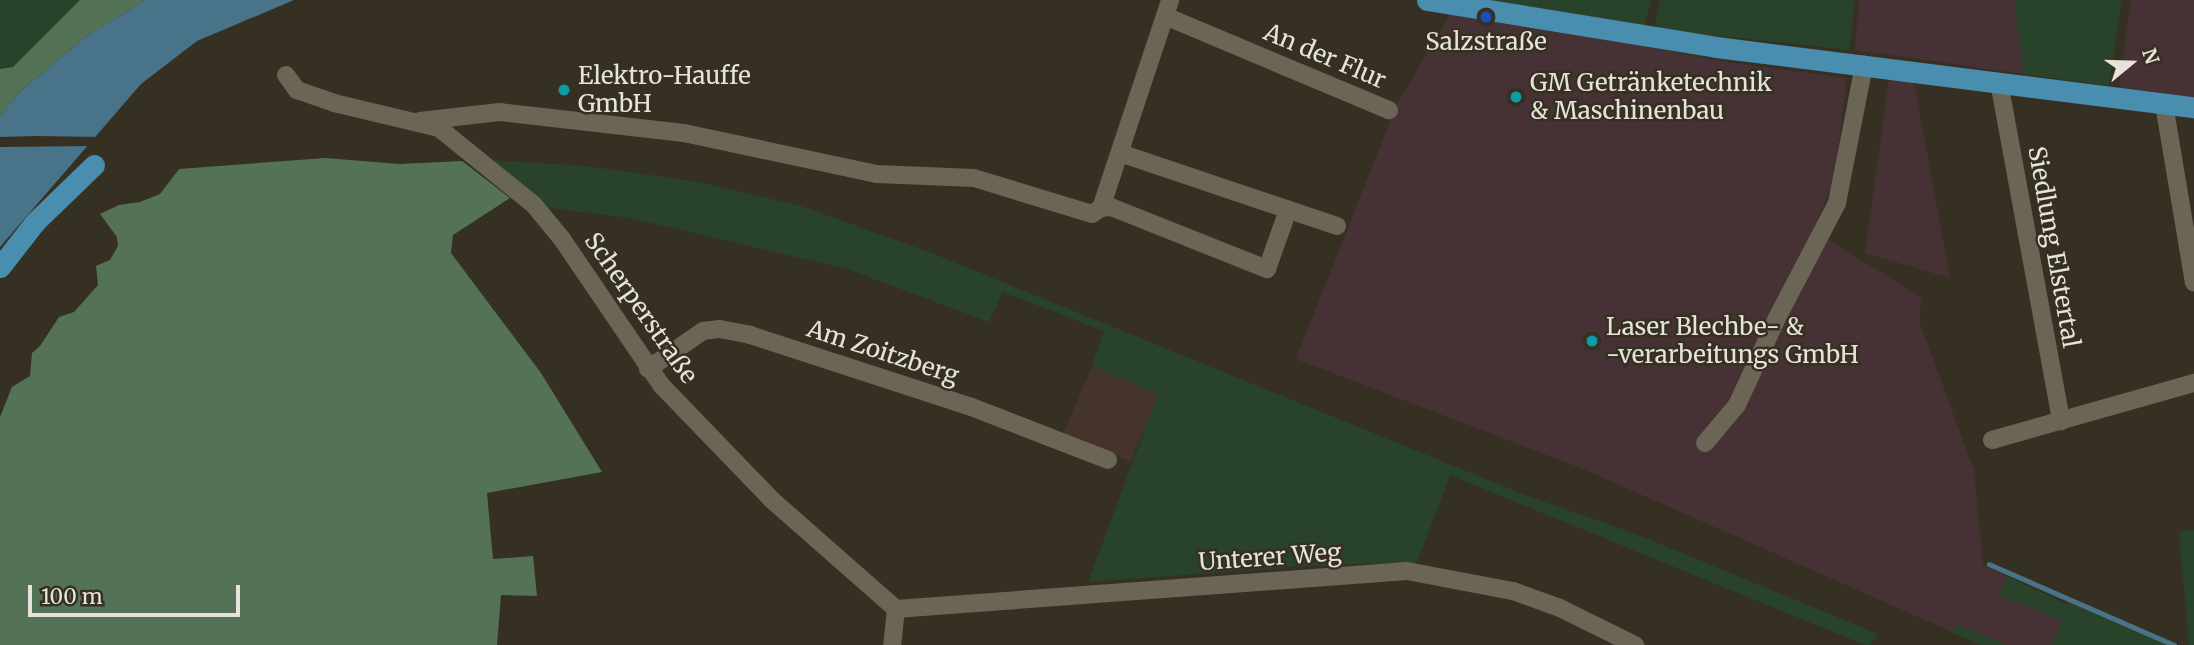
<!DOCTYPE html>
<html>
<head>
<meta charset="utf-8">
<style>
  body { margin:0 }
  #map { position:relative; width:2194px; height:645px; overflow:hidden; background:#353022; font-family:Merriweather,serif }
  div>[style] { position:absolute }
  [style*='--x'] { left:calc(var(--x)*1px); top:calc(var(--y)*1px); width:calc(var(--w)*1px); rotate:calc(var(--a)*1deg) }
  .commercial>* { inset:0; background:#463235 }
  .industrial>* { inset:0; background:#45342a; transform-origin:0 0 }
  .green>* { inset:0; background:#29432b }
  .forest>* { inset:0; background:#547356 }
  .water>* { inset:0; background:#497389 }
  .pier>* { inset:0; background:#353022 }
  .stream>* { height:4.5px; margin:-2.25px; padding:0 2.25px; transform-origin:2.25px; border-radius:2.25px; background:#497389 }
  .minor>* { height:18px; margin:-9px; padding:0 9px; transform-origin:9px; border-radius:9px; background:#6b6555 }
  .major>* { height:21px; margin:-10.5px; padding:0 10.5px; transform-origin:10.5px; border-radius:10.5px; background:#498daf }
  .dots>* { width:19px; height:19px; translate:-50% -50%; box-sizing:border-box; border:4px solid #353022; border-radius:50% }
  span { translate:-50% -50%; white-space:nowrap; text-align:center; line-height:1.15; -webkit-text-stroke:5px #353022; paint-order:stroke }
  .poi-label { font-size:24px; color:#e7e3da }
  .left { translate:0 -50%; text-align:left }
  .street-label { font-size:24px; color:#e7e3da }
  .north { position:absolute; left:2096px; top:28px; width:70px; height:70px; -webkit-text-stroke:5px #353022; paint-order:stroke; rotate:71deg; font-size:19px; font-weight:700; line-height:28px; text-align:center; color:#e7e3da }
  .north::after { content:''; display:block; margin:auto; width:24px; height:32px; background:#e7e3da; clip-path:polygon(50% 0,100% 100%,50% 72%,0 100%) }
  .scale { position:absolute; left:28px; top:585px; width:212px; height:32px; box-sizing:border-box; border:4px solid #e7e3da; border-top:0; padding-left:9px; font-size:21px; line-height:24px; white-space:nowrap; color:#e7e3da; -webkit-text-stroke:5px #353022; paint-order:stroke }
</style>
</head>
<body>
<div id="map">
  <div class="commercial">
    <i style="clip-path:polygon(1859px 0,2014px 0,2024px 74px,1855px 50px)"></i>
    <i style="clip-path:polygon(2131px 0,2194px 0,2194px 107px,2118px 96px)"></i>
    <i style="clip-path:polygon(1452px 11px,1733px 63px,1847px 78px,1834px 181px,1813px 230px,1921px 297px,1920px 323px,1974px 471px,1983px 565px,2068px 605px,2052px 645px,1982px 645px,1581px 468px,1296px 359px,1397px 104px)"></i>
    <i style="clip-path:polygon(1889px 79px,1914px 82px,1950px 278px,1865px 253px)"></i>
  </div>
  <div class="industrial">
    <i style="left:1092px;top:366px;width:73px;height:73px;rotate:23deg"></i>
  </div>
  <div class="green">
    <i style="clip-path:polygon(0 0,80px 0,13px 67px,0 69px)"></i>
    <i style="clip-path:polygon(1492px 0,1651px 0,1644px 26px)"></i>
    <i style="clip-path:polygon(1660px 0,1855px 0,1849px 50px,1654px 29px)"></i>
    <i style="clip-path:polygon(2014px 0,2122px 0,2109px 86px,2024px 74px)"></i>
    <i style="clip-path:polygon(491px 160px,586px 166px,699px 182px,801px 206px,929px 252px,1525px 495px,1636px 534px,1878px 634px,1870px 645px,1865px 645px,1450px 475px,1416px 565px,1384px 563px,1293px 567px,1088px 582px,1158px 394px,1092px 366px,1104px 331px,1003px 292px,989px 322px,847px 269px,630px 218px,549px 208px)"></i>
    <i style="clip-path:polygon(2194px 530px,2194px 645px,2189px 645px,2179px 532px)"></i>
    <i style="clip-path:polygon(2007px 576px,2067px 605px,2069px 602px,2170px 645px,2052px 645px,2062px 620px,1999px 595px)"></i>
    <i style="clip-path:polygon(1955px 624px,2007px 645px,1982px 645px,1952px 633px)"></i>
  </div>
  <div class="forest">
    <i style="clip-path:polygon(80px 0,146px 0,88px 35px,17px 94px,0 117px,0 69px,13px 67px)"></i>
    <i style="clip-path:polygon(325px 158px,400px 164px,462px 161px,510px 198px,453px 235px,451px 253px,541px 373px,602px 472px,487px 493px,493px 559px,533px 556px,537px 596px,501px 595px,497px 645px,0 645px,0 417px,12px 387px,30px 376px,32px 353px,40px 346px,59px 317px,74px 312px,98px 285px,96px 266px,110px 260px,118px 246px,117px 237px,100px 214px,119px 205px,140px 202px,160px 194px,179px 169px)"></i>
  </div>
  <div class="water">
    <i style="clip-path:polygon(146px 0,294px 0,197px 41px,141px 84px,0 247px,0 117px,17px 94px,88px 35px)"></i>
  </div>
  <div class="pier">
    <i style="clip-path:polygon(0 137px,36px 136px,99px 137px,91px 146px,0 147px)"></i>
  </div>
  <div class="stream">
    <i style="--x:1989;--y:564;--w:202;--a:23.6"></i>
  </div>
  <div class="minor">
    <i style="--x:1165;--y:16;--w:243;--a:22.8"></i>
    <i style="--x:286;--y:75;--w:19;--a:54"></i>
    <i style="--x:297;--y:90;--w:39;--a:19"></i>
    <i style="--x:334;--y:103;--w:108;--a:13.4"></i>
    <i style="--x:439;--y:128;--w:122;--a:39"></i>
    <i style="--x:534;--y:205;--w:44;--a:50.5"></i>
    <i style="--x:562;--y:239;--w:178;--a:55.8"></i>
    <i style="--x:662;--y:386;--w:158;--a:46"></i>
    <i style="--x:772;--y:500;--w:165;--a:41.3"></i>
    <i style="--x:896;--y:609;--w:36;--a:96"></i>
    <i style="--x:1999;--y:82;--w:345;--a:79.6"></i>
    <i style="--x:2164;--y:104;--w:181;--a:80.5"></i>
    <i style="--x:420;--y:121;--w:80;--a:-6.5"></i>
    <i style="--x:499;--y:112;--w:186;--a:6.5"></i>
    <i style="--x:684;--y:133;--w:197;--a:12"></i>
    <i style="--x:877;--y:174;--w:97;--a:2.4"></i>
    <i style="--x:974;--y:178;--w:123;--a:17"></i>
    <i style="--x:1092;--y:214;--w:11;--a:-34"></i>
    <i style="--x:1101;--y:208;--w:10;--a:-6"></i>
    <i style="--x:1111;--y:207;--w:168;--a:21.7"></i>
    <i style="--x:1267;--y:269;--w:63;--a:-70.4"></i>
    <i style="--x:1120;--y:153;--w:229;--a:18.6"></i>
    <i style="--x:1101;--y:208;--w:219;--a:-71.6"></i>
    <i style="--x:648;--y:369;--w:67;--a:-34.6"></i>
    <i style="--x:703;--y:331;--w:17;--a:-7"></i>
    <i style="--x:720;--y:329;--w:31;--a:11"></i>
    <i style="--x:750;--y:335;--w:230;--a:18"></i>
    <i style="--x:969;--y:406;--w:149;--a:21.2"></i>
    <i style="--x:1992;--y:440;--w:210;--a:-15.8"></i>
    <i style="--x:1705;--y:443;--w:50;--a:-49.9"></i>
    <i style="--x:1737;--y:405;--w:98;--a:-65.3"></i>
    <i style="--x:1778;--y:316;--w:127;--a:-62.4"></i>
    <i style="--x:1837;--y:203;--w:141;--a:-78.9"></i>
    <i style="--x:896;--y:609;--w:512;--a:-4.25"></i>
    <i style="--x:1407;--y:571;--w:108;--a:10.7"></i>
    <i style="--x:1513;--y:591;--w:50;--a:19.9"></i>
    <i style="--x:1560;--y:608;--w:84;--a:26.3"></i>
  </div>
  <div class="major">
    <i style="--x:1427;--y:0;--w:293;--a:9.2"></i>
    <i style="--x:1716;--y:47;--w:482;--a:7.2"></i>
    <i style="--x:0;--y:267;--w:57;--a:-52.1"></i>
    <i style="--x:35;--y:222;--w:82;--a:-44"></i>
  </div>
  <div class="dots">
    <i style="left:1486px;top:17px;background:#1a4fb4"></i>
    <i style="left:564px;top:90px;background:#0f9aa8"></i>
    <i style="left:1516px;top:97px;background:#0f9aa8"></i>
    <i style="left:1592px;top:341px;background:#0f9aa8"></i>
  </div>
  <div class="poi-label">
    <span style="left:1486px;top:42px">Salzstraße</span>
    <span class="left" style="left:578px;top:90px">Elektro-Hauffe<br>GmbH</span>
    <span class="left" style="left:1530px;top:97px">GM Getränketechnik<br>&amp; Maschinenbau</span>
    <span class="left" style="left:1606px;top:341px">Laser Blechbe- &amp;<br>-verarbeitungs GmbH</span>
  </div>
  <div class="street-label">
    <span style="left:1325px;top:56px;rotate:23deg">An der Flur</span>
    <span style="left:2054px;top:247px;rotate:80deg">Siedlung Elstertal</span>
    <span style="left:641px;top:308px;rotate:55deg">Scherperstraße</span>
    <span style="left:883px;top:352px;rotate:18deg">Am Zoitzberg</span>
    <span style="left:1270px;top:557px;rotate:-4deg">Unterer Weg</span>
  </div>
  <div class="north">N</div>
  <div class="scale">100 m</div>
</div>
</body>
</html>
